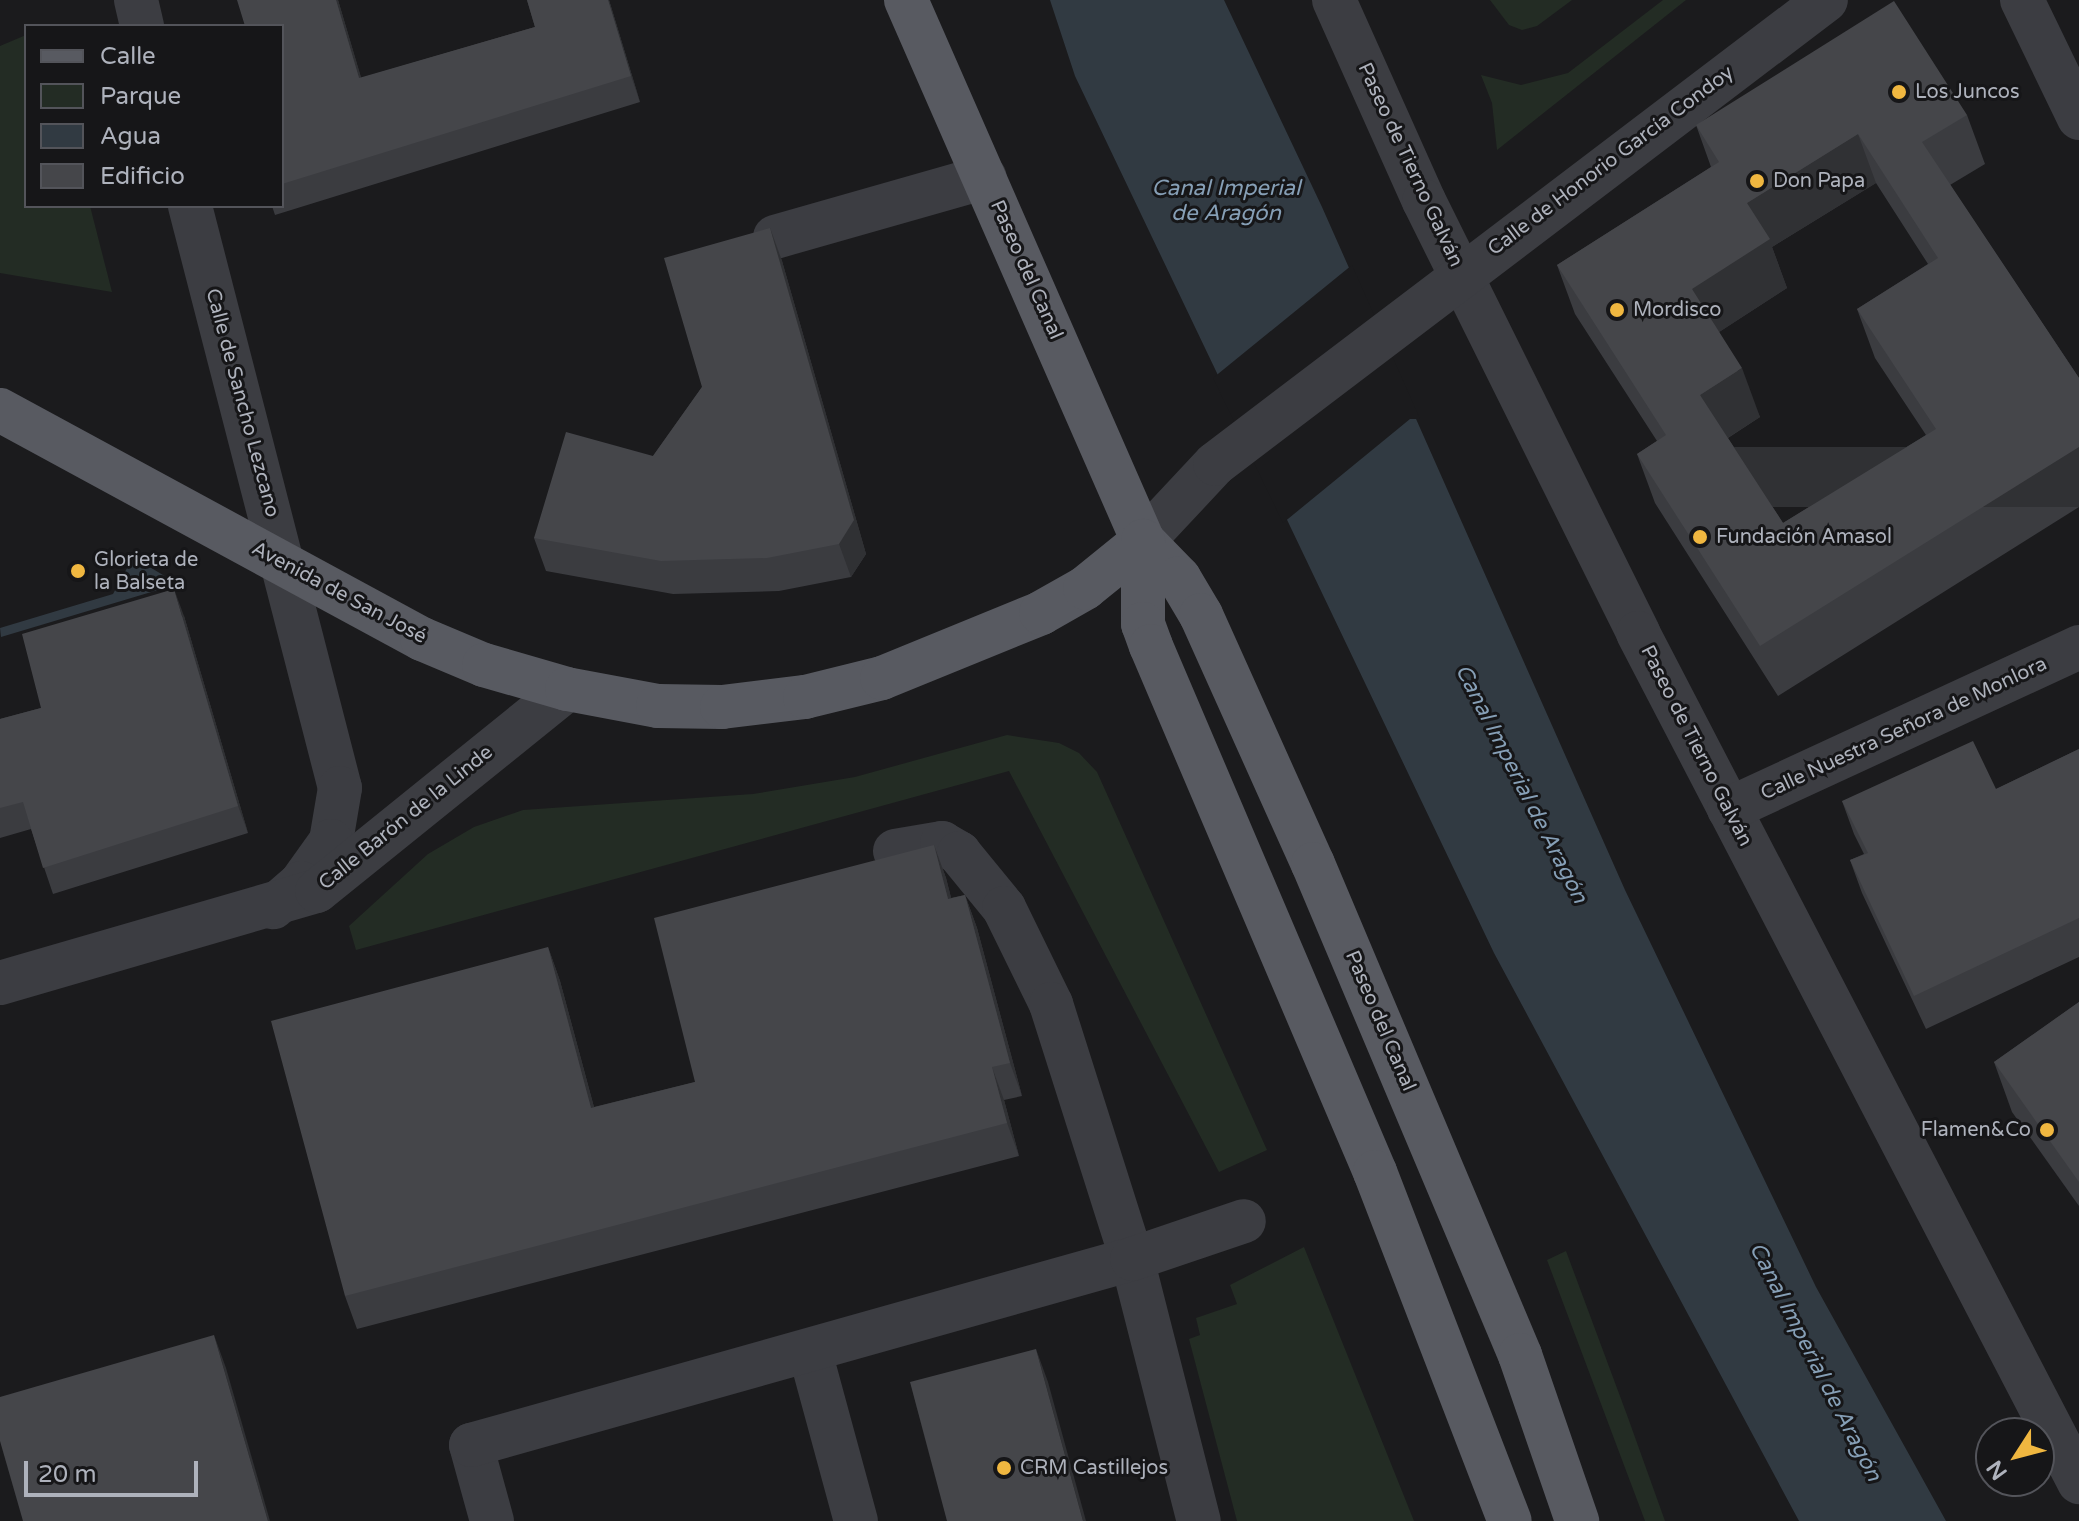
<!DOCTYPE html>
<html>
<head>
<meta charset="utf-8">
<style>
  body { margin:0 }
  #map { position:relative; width:2079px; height:1521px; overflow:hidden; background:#1b1b1d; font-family:"Varela Round",sans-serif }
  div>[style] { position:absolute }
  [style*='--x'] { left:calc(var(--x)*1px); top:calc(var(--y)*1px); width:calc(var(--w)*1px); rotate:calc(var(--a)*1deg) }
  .green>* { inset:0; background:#232c24 }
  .water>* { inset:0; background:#313a42 }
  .pier>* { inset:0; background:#1b1b1d }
  .minor>* { height:44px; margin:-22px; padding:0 22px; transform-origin:22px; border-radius:22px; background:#3c3d42 }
  .major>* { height:44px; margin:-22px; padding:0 22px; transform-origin:22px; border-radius:22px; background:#585a61 }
  .wall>* { inset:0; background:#3b3c40 }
  .shaded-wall>* { inset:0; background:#303134; transform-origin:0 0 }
  .building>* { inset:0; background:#45464a }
  .dots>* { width:22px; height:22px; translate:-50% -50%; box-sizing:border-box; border:4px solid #161618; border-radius:50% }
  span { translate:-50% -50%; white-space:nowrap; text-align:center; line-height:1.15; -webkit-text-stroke:6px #161618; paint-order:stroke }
  .poi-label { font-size:20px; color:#aeb2bc }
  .left { translate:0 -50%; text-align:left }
  .right { translate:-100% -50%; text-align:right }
  .street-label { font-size:20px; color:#aeb2bc }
  .water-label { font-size:22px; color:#869fb6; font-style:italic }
  .legend { position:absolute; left:24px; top:24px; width:260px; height:184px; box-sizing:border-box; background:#161618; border:2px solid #53545a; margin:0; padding:10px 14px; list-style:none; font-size:24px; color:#aeb2bc }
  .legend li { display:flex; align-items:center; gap:16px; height:40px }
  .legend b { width:40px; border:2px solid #53545a }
  .north { position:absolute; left:1975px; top:1417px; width:80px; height:80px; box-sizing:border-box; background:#161618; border:2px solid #53545a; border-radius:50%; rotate:234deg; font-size:22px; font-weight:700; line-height:32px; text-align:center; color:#aeb2bc }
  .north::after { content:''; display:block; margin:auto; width:28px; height:36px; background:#f0b740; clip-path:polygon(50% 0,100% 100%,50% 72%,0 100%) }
  .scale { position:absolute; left:24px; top:1461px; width:174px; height:36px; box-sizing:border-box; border:4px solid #aeb2bc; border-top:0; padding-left:10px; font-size:24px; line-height:28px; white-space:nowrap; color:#aeb2bc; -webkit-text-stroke:6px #161618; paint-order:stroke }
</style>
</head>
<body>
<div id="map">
  <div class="green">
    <i style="clip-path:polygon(1490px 0,1572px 0,1537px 26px,1522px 30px,1509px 25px)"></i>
    <i style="clip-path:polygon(1663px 0,1686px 0,1497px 150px,1492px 103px,1481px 75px,1521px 85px,1568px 73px)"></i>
    <i style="clip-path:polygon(26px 35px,26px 206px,90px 206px,112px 292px,0 273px,0 46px)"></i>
    <i style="clip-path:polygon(1007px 735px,1059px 743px,1079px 753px,1097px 772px,1267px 1150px,1219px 1172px,1009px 771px,356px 950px,349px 926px,428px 854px,474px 827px,523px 810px,753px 794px,855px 777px)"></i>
    <i style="clip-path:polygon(1304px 1247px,1414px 1521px,1237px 1521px,1189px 1339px,1200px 1335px,1196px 1318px,1237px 1304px,1230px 1285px)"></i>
    <i style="clip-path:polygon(1566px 1251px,1627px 1415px,1665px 1521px,1645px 1521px,1547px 1260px)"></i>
  </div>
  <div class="water">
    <i style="clip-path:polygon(1050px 0,1224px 0,1322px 207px,1625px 890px,1816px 1287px,1946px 1521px,1799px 1521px,1494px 953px,1075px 76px)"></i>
    <i style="clip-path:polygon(133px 557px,178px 584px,1px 637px,0 628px,113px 594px)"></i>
  </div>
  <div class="pier">
    <i style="clip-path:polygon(1352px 265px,1420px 419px,1410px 419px,1283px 523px,1213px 378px)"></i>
  </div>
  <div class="minor">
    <i style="--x:136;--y:0;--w:27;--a:77"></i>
    <i style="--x:1334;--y:0;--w:220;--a:65.9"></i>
    <i style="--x:1424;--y:201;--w:482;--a:63.6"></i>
    <i style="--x:1638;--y:633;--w:957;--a:62.55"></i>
    <i style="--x:2022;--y:0;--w:131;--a:64.2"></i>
    <i style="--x:190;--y:206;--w:601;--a:75.55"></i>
    <i style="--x:340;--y:788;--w:54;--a:99.6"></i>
    <i style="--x:331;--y:841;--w:52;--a:125.5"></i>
    <i style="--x:301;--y:883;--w:37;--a:139"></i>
    <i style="--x:775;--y:237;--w:218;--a:-15.9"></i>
    <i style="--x:1143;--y:541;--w:105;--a:-46.9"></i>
    <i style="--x:1215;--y:464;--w:767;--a:-37.21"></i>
    <i style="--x:1729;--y:809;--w:386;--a:-24.8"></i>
    <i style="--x:895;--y:851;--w:48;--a:-9.7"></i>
    <i style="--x:942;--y:843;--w:20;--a:30"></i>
    <i style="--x:959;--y:853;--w:71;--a:50.7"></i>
    <i style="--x:1004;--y:908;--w:107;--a:63.9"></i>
    <i style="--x:1051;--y:1004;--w:268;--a:72.4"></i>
    <i style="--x:1132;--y:1259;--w:270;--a:75.7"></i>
    <i style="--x:0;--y:983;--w:330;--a:-16.2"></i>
    <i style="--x:317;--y:891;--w:321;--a:-38.9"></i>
    <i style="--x:810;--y:1352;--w:175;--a:74.8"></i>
    <i style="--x:492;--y:1521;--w:79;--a:-105.4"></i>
    <i style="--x:471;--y:1445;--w:687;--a:-15.72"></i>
    <i style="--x:1132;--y:1259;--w:118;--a:-18.7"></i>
  </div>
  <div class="major">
    <i style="--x:906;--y:0;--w:591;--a:66.34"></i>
    <i style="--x:1143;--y:541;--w:52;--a:45.8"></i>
    <i style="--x:1179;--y:578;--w:43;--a:59.3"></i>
    <i style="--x:1201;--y:615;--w:273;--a:65.8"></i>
    <i style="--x:1313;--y:864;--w:533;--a:67.14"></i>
    <i style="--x:1520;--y:1355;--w:176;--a:71"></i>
    <i style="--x:0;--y:410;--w:480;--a:28.5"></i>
    <i style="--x:422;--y:639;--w:67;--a:22.8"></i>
    <i style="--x:484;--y:665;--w:86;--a:16.1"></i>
    <i style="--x:567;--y:689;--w:93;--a:10.6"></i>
    <i style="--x:658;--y:706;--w:64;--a:0.9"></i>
    <i style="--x:722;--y:707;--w:84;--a:-6.9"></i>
    <i style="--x:805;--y:697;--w:79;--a:-13.9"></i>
    <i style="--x:882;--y:678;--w:172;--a:-22.2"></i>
    <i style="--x:1041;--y:613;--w:51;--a:-29.6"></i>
    <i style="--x:1085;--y:588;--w:75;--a:-39"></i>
    <i style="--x:1143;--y:541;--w:83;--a:90"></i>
    <i style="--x:1143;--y:624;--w:23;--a:70"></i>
    <i style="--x:1151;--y:646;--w:572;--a:66.93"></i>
    <i style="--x:1375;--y:1172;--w:374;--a:68.9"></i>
  </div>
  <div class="wall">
    <i style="clip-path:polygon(237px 0,338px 0,361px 78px,535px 27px,527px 0,609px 0,640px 102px,275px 215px,272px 206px,282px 206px,282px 26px)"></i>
    <i style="clip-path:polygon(evenodd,1967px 115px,1985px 164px,1950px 185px,2079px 378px,2079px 507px,1778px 696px,1655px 503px,1637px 454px,1657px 441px,1575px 314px,1557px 265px,1711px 167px,1696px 125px,1967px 115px,1876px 183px,1928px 264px,1857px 309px,1875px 358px,1926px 435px,1783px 523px,1728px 438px,1760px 417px,1719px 332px,1787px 288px,1772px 247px,1876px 183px)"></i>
    <i style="clip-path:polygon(770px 228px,782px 261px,866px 554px,851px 577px,779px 591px,673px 594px,546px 571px,534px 538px,653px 456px,702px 387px)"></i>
    <i style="clip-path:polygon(184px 616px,248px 833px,53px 894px,31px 829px,0 838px,0 719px,41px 708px)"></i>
    <i style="clip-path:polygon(2079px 749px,2079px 957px,1926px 1029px,1862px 893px,1850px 860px,1864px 854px,1854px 834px,1842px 801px,1996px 789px)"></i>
    <i style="clip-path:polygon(934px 845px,946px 878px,951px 898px,965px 895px,977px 928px,1022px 1096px,1004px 1100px,1019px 1156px,357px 1329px,345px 1296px,548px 947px,560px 981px,594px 1107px,695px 1082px)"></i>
    <i style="clip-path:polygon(2079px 1002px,2079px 1206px,2012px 1112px,1994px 1062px)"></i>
  </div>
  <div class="shaded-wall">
    <i style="clip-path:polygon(336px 0,338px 0,369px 104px,359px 78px)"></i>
    <i style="clip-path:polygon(608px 0,609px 0,640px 102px,631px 76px)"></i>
    <i style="clip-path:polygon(1858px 134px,1876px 183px,1772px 247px,1787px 288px,1710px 338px,1692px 289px,1747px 203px)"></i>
    <i style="clip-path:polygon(770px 228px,782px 261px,866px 554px,851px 577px,839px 544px)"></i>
    <i style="clip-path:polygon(1742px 368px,1760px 417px,1718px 444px,1700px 395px)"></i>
    <i style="left:2079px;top:447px;width:60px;height:376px;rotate:90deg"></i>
    <i style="clip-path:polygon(174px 589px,184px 616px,248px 833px,238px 806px)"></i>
    <i style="clip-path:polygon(934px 845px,946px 878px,960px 932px,948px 899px)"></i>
    <i style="clip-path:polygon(965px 895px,977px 928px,1022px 1096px,1010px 1063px)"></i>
    <i style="clip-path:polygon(548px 947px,560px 981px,603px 1141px,591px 1108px)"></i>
    <i style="clip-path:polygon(992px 1067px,1004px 1100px,1019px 1156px,1007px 1123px)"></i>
    <i style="clip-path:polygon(214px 1335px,226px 1368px,270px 1521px,268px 1521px)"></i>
    <i style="clip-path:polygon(1036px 1349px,1048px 1382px,1086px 1521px,1083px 1521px)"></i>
  </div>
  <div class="building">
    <i style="clip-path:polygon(237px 0,336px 0,359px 78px,535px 27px,527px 0,608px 0,631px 76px,282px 184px,282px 26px,245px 26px)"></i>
    <i style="clip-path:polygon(evenodd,1894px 1px,1967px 115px,1922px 142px,2079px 378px,2079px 447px,1760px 646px,1637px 454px,1666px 435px,1557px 265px,1719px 162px,1696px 125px,1894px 1px,1858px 134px,1938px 258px,1857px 309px,1936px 429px,1783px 523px,1700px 395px,1742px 368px,1692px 289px,1770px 239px,1747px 203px,1858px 134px)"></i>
    <i style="clip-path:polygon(770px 228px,854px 520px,839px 544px,767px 558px,661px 561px,534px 538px,566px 432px,653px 456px,702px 387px,664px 258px)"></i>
    <i style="clip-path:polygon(174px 589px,238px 806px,43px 868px,23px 802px,0 808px,0 719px,41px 708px,22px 634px)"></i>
    <i style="clip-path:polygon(1973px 741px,1996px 789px,2079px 749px,2079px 918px,1914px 996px,1850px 860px,1868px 853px,1842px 801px)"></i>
    <i style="clip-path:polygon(934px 845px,948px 899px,965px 895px,1010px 1063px,992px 1067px,1007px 1123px,345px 1296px,271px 1021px,548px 947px,591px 1108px,695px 1082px,654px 918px)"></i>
    <i style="clip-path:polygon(2079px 1002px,2079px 1182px,1994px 1062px)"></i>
    <i style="clip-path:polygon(214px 1335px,268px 1521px,23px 1521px,0 1441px,0 1397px)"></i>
    <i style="clip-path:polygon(1036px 1349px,1083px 1521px,947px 1521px,910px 1382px)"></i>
  </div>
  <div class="dots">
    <i style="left:1899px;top:92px;background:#f0b740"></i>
    <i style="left:1757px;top:181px;background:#f0b740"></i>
    <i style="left:1617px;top:310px;background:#f0b740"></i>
    <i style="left:1700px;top:537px;background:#f0b740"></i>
    <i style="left:78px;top:571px;background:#f0b740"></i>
    <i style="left:2047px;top:1130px;background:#f0b740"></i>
    <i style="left:1004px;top:1468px;background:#f0b740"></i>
  </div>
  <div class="poi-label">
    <span class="left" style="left:1915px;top:92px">Los Juncos</span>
    <span class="left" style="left:1773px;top:181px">Don Papa</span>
    <span class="left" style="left:1633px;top:310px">Mordisco</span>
    <span class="left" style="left:1716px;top:537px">Fundación Amasol</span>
    <span class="left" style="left:94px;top:572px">Glorieta de<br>la Balseta</span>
    <span class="right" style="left:2031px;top:1130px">Flamen&amp;Co</span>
    <span class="left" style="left:1020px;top:1468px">CRM Castillejos</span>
  </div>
  <div class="street-label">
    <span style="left:1611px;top:161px;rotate:-37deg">Calle de Honorio García Condoy</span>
    <span style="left:1410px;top:165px;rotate:65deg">Paseo de Tierno Galván</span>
    <span style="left:1026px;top:270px;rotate:66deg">Paseo del Canal</span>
    <span style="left:242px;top:403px;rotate:75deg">Calle de Sancho Lezcano</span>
    <span style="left:339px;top:593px;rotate:28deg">Avenida de San José</span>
    <span style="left:1904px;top:729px;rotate:-25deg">Calle Nuestra Señora de Monlora</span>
    <span style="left:1696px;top:746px;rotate:63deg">Paseo de Tierno Galván</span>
    <span style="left:406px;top:818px;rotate:-39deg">Calle Barón de la Linde</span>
    <span style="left:1380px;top:1021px;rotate:67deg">Paseo del Canal</span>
  </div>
  <div class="water-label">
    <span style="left:1226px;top:201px">Canal Imperial<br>de Aragón</span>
    <span style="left:1521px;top:784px;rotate:63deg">Canal Imperial de Aragón</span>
    <span style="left:1815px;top:1362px;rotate:63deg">Canal Imperial de Aragón</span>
  </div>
  <ul class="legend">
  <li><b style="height:10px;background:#585a61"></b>Calle</li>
  <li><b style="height:22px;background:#232c24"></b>Parque</li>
  <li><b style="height:22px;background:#313a42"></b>Agua</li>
  <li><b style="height:22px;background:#45464a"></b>Edificio</li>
  </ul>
  <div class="north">N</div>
  <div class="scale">20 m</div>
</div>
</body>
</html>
